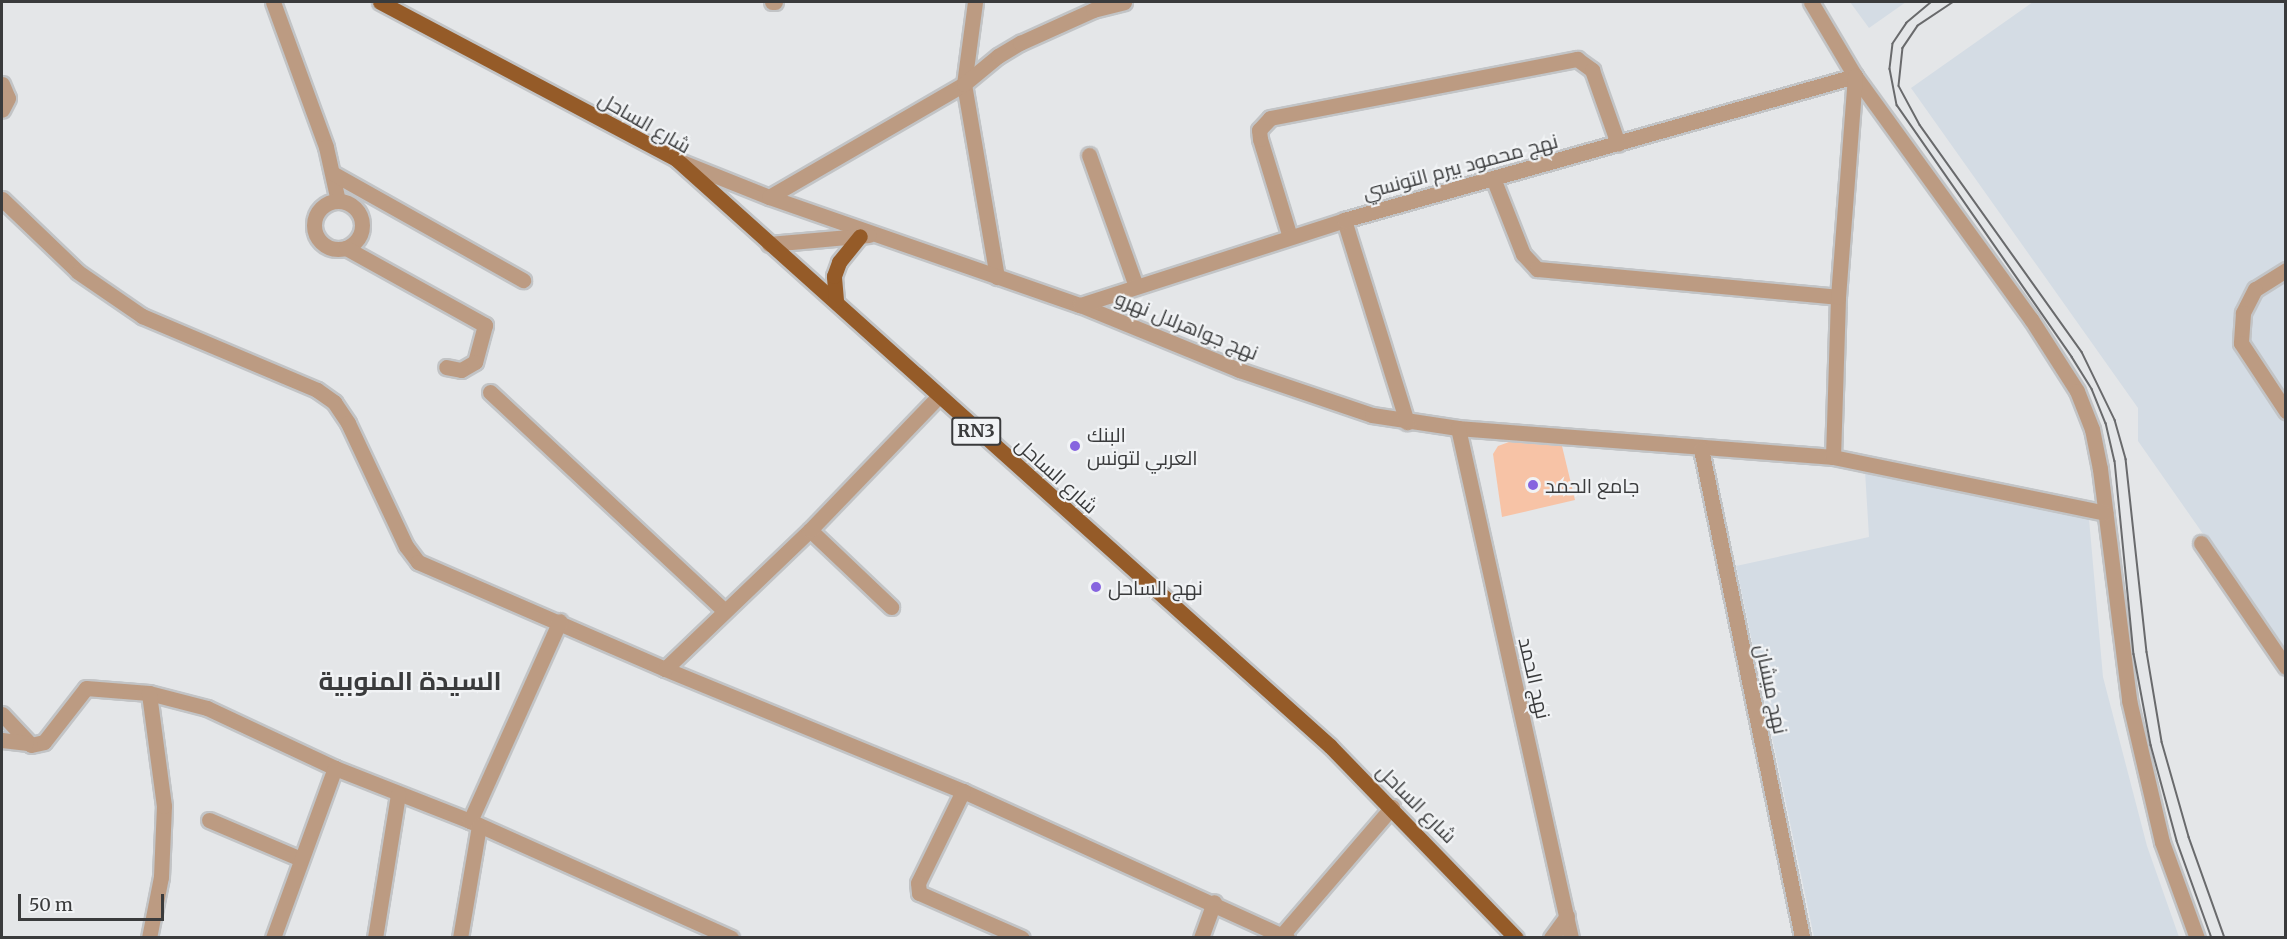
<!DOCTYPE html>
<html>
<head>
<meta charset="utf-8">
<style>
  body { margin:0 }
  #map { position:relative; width:2287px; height:939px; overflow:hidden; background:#e4e6e8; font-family:Merriweather,Cairo,serif }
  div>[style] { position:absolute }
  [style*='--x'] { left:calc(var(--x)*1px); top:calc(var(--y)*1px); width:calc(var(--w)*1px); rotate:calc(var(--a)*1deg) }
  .built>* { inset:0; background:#d4dce4 }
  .building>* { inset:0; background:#f7c3a6 }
  .roads { filter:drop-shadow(2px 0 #c2c4c6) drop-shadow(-2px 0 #c2c4c6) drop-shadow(0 2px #c2c4c6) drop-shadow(0 -2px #c2c4c6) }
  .minor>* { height:15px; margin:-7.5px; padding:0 7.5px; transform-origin:7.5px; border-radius:7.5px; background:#bc9b82 }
  .minor>.ring { margin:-7.5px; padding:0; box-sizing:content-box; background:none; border:15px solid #bc9b82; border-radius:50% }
  .major>* { height:15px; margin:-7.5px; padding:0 7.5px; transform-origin:7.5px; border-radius:7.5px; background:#955b28 }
  .tram>* { height:1.5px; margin:-0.75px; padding:0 0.75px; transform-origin:0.75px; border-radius:0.75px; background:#696a6c }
  .dots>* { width:16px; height:16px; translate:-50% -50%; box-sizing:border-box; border:3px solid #f1f3f5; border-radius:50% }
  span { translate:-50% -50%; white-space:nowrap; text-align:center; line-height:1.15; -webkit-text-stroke:4.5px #f1f3f5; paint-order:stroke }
  .shield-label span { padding:2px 4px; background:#f1f3f5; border:2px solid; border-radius:4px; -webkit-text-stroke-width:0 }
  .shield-label { font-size:18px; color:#3a3b3c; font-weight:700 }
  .street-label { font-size:20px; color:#3a3b3c }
  .poi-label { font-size:20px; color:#3a3b3c }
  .left { translate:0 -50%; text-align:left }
  .district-label { font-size:26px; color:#3a3b3c; font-weight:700 }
  .frame { position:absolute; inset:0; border:3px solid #3a3b3c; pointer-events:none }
  .scale { position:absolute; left:18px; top:894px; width:146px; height:27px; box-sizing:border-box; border:3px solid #3a3b3c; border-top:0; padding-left:8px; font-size:18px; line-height:21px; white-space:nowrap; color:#3a3b3c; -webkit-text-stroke:4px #f1f3f5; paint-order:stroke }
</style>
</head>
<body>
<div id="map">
  <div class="built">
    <i style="clip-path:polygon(1850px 2px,1906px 2px,1869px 28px)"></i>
    <i style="clip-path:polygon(2033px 2px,2285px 2px,2285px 651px,2138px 441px,2138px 408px,1911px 88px)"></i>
    <i style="clip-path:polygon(1865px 471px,2089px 519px,2103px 677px,2147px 846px,2179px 937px,1814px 937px,1736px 566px,1869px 537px)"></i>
  </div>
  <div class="building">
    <i style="clip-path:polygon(1509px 442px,1562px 446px,1575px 500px,1502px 517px,1493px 454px,1498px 446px)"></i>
  </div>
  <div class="roads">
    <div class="minor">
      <i style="--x:273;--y:2;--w:154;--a:69.9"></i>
      <i style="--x:326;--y:147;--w:55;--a:77.5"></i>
      <i style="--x:772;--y:2;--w:3;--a:0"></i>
      <i style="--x:975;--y:2;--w:83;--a:97.6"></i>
      <i style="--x:964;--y:84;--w:196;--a:80.3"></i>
      <i style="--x:1811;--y:2;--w:86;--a:59.3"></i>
      <i style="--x:1855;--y:76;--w:300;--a:54.1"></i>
      <i style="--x:2031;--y:319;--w:85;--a:57.4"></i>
      <i style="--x:2077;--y:391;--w:41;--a:68.5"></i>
      <i style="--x:2092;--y:429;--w:41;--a:78.7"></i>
      <i style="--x:2100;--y:469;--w:233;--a:82.8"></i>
      <i style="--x:2129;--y:700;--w:146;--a:76.9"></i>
      <i style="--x:2162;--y:842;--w:102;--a:70"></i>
      <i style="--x:2;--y:84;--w:15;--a:67"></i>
      <i style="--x:8;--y:98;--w:13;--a:117"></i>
      <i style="--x:1089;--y:155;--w:139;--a:70.3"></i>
      <i style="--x:679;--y:161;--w:97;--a:21.8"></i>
      <i style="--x:769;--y:197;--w:329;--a:19.2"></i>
      <i style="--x:1080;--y:305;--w:172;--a:22.2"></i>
      <i style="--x:1239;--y:370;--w:140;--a:18.7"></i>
      <i style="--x:1372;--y:415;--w:87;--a:8.6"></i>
      <i style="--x:1458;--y:428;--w:376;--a:4.4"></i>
      <i style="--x:1833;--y:457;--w:278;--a:11.6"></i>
      <i style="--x:334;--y:174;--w:217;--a:29.3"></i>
      <i style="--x:1493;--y:178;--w:82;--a:68.5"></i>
      <i style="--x:1523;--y:254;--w:21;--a:47"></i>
      <i style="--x:1537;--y:269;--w:302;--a:5.3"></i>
      <i style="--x:769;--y:197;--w:225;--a:-30.1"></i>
      <i style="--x:964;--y:84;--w:44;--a:-39.5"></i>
      <i style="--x:998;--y:56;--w:26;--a:-31"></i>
      <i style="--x:1020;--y:43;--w:80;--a:-24.3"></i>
      <i style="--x:1093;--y:10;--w:32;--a:-14"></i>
      <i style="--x:2;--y:199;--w:105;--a:43.8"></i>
      <i style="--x:78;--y:272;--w:78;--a:34.5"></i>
      <i style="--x:142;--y:316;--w:190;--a:22.9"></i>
      <i style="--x:317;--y:390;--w:21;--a:35"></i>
      <i style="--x:334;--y:402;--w:25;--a:56"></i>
      <i style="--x:348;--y:423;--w:136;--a:64.8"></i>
      <i style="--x:406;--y:546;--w:20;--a:53"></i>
      <i style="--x:418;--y:562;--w:269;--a:23.4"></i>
      <i style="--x:665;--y:669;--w:322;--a:22.3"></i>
      <i style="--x:963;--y:791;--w:356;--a:24.4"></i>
      <i class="ring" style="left:314px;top:201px;width:33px;height:33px"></i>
      <i style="--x:1344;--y:220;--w:212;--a:72.7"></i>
      <i style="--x:1290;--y:237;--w:102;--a:-107"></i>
      <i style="--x:1260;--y:139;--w:9;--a:-96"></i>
      <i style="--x:1259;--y:130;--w:16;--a:-47"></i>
      <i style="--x:1270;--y:118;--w:313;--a:-10.9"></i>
      <i style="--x:1577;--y:59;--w:19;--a:36"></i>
      <i style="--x:1592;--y:70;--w:78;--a:70.6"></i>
      <i style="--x:769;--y:244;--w:100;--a:-5.1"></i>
      <i style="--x:346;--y:248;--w:159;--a:29"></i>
      <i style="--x:485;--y:325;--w:38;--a:105"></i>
      <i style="--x:475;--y:362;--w:16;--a:150"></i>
      <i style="--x:461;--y:370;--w:15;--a:-169"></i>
      <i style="--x:2286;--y:270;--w:36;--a:148"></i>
      <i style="--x:2255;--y:289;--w:27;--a:117"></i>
      <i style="--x:2243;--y:313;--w:30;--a:94"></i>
      <i style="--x:2241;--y:343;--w:82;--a:56.5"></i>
      <i style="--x:1080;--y:305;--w:277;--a:-17.8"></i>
      <i style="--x:1344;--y:220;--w:531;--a:-15.74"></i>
      <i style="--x:490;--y:392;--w:321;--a:43"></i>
      <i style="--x:1458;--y:428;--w:522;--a:77.51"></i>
      <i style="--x:1701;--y:449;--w:499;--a:78.3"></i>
      <i style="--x:1833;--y:457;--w:160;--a:-88.2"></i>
      <i style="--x:1838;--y:297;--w:222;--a:-85.6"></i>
      <i style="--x:810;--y:530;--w:112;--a:43.5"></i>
      <i style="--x:2201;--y:543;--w:150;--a:55.6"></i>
      <i style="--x:665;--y:669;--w:201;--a:-43.8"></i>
      <i style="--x:810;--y:530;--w:185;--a:-46.1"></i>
      <i style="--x:2;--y:714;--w:42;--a:46.9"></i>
      <i style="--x:31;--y:745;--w:13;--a:-13"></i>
      <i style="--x:44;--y:742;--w:68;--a:-52.1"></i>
      <i style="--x:86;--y:688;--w:63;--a:4.5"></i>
      <i style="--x:149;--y:693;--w:60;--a:14.5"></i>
      <i style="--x:207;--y:708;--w:141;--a:25.1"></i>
      <i style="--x:335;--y:768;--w:145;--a:21.4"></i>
      <i style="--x:470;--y:821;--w:286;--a:24.1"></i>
      <i style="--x:2;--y:740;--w:24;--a:7"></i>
      <i style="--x:963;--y:791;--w:102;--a:116.1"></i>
      <i style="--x:918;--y:883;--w:10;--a:84"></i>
      <i style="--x:919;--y:893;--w:112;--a:23.6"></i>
      <i style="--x:209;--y:820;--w:100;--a:23"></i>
      <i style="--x:470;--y:821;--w:219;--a:-65.8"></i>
      <i style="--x:1282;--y:935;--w:169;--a:-49.3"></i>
      <i style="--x:149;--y:938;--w:62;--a:-78.9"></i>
      <i style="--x:161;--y:877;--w:71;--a:-87.6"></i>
      <i style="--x:164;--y:806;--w:114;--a:-97.6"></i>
      <i style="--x:273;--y:938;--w:181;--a:-70"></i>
      <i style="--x:375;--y:938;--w:146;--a:-80.9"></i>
      <i style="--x:460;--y:938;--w:114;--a:-80.4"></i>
      <i style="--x:1201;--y:938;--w:38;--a:-70"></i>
      <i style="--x:1551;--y:938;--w:27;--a:-54"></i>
    </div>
    <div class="major">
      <i style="--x:380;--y:2;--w:335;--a:27.9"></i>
      <i style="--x:676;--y:159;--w:879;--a:41.91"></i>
      <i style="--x:1330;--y:746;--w:267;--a:45.9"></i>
      <i style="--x:836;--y:300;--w:24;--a:-95"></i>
      <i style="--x:834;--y:276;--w:15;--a:-70"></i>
      <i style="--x:839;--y:262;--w:33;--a:-51"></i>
    </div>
  </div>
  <div class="tram">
    <i style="--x:1932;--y:2;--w:33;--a:140"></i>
    <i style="--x:1907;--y:23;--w:25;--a:124"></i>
    <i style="--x:1893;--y:44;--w:25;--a:97"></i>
    <i style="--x:1890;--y:69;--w:37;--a:79"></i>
    <i style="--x:1897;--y:105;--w:307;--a:55.2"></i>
    <i style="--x:2072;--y:357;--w:38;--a:58"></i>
    <i style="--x:2092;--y:389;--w:37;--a:68"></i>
    <i style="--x:2106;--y:423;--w:39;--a:77"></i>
    <i style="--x:2115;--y:461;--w:194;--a:84.4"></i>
    <i style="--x:2134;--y:654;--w:93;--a:79.4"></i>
    <i style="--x:2151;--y:745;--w:99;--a:74.8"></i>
    <i style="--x:2177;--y:841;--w:103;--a:70.2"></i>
    <i style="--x:1954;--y:2;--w:43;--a:146.3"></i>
    <i style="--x:1918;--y:26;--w:27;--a:124"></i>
    <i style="--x:1903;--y:48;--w:38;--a:96"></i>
    <i style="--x:1899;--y:86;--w:44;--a:61.7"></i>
    <i style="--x:1920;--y:125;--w:279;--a:54.5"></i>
    <i style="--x:2082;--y:352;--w:76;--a:64.1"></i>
    <i style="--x:2115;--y:420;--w:41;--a:74.2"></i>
    <i style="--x:2126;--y:459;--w:194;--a:83.8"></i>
    <i style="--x:2147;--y:652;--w:91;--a:80.5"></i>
    <i style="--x:2162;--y:742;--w:99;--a:74.1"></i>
    <i style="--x:2189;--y:837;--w:107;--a:70.4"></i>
  </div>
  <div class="dots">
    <i style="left:1075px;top:446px;background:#8664df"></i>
    <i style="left:1533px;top:485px;background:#8664df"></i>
    <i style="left:1096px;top:587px;background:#8664df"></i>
  </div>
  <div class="shield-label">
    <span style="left:976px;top:431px">RN3</span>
  </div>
  <div class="street-label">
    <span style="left:645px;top:122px;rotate:30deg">شارع الساحل</span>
    <span style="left:1460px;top:166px;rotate:-15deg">نهج محمود بيرم التونسي</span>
    <span style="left:1187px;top:325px;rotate:22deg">نهج جواهرلال نهرو</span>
    <span style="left:1057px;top:475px;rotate:42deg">شارع الساحل</span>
    <span style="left:1535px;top:678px;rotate:77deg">نهج الحمد</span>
    <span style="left:1772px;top:689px;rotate:78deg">نهج ميشان</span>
    <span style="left:1417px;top:803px;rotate:45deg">شارع الساحل</span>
  </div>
  <div class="poi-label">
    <span class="left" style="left:1087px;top:446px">البنك<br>العربي لتونس</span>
    <span class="left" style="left:1545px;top:485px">جامع الحمد</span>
    <span class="left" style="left:1108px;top:587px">نهج الساحل</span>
  </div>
  <div class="district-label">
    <span style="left:410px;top:681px">السيدة المنوبية</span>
  </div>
  <div class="frame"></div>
  <div class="scale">50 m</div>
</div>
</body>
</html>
